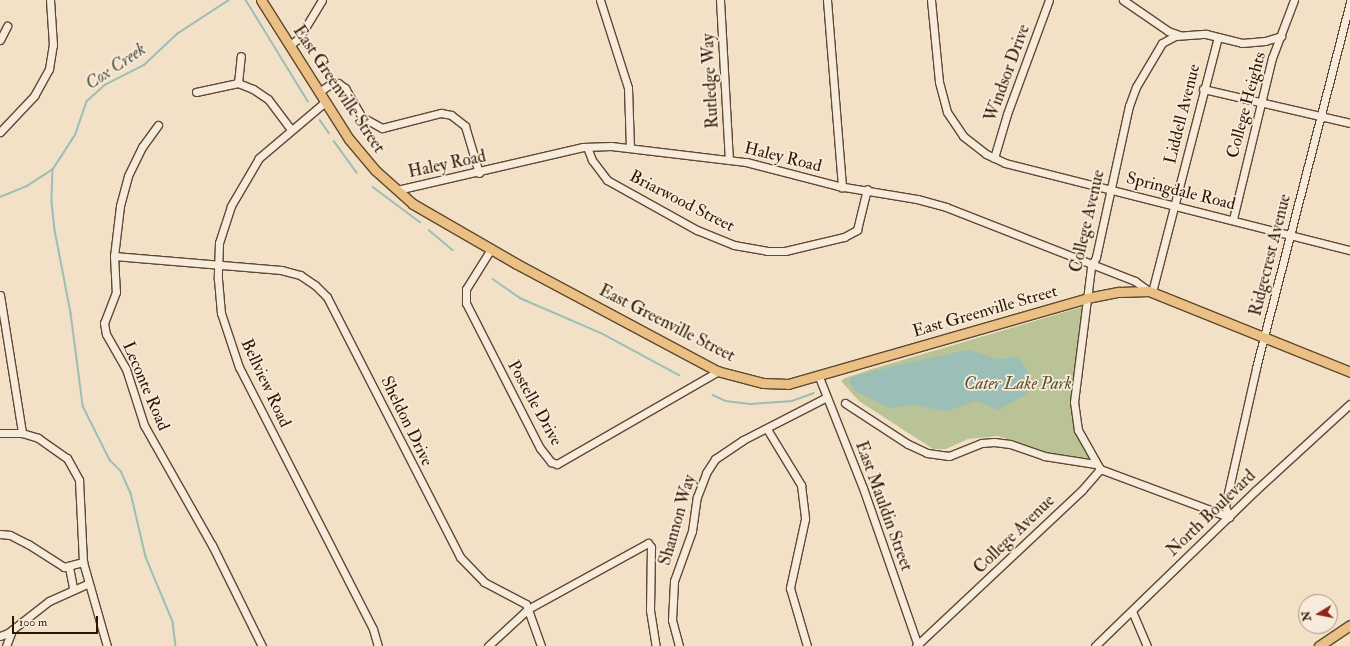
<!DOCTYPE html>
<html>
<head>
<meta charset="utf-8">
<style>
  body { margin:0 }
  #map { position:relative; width:1350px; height:646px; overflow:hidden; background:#f3e1c7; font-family:"IM FELL Double Pica",serif }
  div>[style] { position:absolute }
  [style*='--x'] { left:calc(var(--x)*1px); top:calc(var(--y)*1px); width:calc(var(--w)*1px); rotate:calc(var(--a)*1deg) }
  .green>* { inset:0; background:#bac396 }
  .water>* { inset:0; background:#9bbeb6 }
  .stream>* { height:1.5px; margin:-0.75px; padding:0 0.75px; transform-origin:0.75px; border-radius:0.75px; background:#9bbeb6 }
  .roads { filter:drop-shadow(1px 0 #604832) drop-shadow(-1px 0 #604832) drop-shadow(0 1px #604832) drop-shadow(0 -1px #604832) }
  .minor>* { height:7px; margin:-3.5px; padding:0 3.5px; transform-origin:3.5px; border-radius:3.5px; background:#f7ecdb }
  .major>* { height:9px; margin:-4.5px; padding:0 4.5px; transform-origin:4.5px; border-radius:4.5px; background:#eac084 }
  span { translate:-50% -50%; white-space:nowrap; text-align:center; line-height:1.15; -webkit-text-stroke:3.5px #f7ecdb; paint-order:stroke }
  .street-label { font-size:17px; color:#2f1500 }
  .park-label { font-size:17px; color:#605234; font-style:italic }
  .water-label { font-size:18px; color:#555040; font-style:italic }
  .north { position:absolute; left:1298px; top:594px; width:40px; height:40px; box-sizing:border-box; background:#f7ecdb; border:1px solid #a79683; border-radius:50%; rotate:260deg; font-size:11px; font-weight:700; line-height:16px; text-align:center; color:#2f1500 }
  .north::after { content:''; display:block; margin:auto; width:14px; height:18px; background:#8f2418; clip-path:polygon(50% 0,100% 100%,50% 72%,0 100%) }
  .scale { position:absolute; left:12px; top:616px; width:86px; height:18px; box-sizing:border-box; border:2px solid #2f1500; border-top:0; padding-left:5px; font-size:12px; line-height:14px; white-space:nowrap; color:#2f1500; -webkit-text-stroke:3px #f7ecdb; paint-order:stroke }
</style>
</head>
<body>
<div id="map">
  <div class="green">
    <i style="clip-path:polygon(1082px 307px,1072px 394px,1079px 438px,1089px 456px,1086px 460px,1052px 454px,998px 436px,968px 439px,946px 449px,933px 449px,859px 401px,841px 381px,845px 378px,872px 369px)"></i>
  </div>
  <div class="water">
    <i style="clip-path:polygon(968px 350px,998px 359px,1019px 357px,1031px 376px,1027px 394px,998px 410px,976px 401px,946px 411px,912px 405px,889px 408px,855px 391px,849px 381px,852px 377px,901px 364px)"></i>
  </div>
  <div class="stream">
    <i style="--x:246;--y:0;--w:119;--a:58.5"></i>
    <i style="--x:320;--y:120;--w:16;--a:55"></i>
    <i style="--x:334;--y:141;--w:39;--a:54"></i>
    <i style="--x:53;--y:169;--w:33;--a:92"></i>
    <i style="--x:52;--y:202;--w:28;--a:84"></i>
    <i style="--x:55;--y:230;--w:85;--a:79.1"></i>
    <i style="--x:71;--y:313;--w:94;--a:82.6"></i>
    <i style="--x:83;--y:406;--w:60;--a:63.4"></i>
    <i style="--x:110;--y:460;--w:16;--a:45"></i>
    <i style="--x:121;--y:471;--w:24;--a:66"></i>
    <i style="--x:131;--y:493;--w:66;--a:76.8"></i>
    <i style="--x:146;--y:557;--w:70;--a:67.4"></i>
    <i style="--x:173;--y:622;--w:24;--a:83"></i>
    <i style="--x:373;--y:187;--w:59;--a:36.7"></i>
    <i style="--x:0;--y:197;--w:29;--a:-22"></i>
    <i style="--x:27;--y:186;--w:31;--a:-33"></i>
    <i style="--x:53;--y:169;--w:40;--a:-57.1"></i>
    <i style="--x:75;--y:135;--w:36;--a:-71"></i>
    <i style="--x:87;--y:101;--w:24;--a:-42"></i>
    <i style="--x:105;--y:85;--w:44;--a:-27.1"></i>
    <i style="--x:144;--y:65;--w:45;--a:-43.2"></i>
    <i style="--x:177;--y:34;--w:62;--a:-33.2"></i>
    <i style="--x:429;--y:230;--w:31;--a:40"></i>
    <i style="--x:493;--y:279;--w:33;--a:35"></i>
    <i style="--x:520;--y:298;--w:88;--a:23.4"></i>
    <i style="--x:601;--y:333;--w:89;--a:28.3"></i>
    <i style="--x:713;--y:395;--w:14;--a:25"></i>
    <i style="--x:726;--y:401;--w:26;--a:7"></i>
    <i style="--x:752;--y:404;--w:40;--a:-4.3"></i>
    <i style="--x:792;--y:401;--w:23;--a:-20"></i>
  </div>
  <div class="roads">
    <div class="minor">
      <i style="--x:600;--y:0;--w:92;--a:72.3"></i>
      <i style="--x:628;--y:88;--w:60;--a:88.1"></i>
      <i style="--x:720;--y:0;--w:160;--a:86.8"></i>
      <i style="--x:827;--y:0;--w:188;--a:85.4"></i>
      <i style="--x:931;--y:0;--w:82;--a:84.4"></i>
      <i style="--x:939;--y:82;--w:31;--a:75"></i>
      <i style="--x:947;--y:112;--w:29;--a:56"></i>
      <i style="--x:963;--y:136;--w:29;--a:38"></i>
      <i style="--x:986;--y:154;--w:21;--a:25"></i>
      <i style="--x:1005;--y:163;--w:356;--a:14.2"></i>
      <i style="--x:1123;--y:0;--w:55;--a:34.6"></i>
      <i style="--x:1168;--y:31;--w:12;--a:20"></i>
      <i style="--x:0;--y:40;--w:16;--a:-63"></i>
      <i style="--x:290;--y:45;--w:11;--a:-38"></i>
      <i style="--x:299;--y:38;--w:44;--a:-58.8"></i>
      <i style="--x:238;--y:83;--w:27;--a:-84"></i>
      <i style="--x:1203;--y:89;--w:151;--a:13"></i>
      <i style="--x:196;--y:92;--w:43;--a:-12.1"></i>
      <i style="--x:238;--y:83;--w:16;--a:22"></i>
      <i style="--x:253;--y:89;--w:18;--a:34"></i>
      <i style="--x:268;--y:99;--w:38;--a:53"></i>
      <i style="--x:319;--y:92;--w:16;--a:-35"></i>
      <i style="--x:332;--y:83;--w:6;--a:0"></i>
      <i style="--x:338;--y:83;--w:9;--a:36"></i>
      <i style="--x:345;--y:88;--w:34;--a:60"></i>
      <i style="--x:362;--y:117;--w:23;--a:29"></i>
      <i style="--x:382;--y:128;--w:61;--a:-14.3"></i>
      <i style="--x:441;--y:113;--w:10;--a:11"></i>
      <i style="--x:451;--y:115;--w:18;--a:38"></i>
      <i style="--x:465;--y:126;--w:49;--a:73.4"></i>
      <i style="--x:325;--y:102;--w:87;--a:139.7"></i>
      <i style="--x:259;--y:158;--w:56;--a:120.3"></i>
      <i style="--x:231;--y:206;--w:39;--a:108"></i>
      <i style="--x:219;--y:243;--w:36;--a:92"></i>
      <i style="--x:218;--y:279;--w:34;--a:85"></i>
      <i style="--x:221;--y:313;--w:57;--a:71.6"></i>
      <i style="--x:239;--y:367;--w:294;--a:62.9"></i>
      <i style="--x:373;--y:629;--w:18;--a:74"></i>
      <i style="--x:158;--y:125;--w:27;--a:126"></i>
      <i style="--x:142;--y:147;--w:32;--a:116"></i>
      <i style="--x:128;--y:176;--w:31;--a:105"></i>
      <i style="--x:120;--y:206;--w:50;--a:96.8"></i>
      <i style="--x:114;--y:256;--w:36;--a:87"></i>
      <i style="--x:116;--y:292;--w:33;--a:111"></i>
      <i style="--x:104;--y:323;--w:11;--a:80"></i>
      <i style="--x:106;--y:334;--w:40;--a:60.3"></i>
      <i style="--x:126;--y:369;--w:59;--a:72.2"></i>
      <i style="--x:144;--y:425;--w:138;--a:60.5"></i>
      <i style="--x:212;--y:545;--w:113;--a:63.7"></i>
      <i style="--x:0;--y:132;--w:50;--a:-46.6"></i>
      <i style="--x:34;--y:96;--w:31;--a:-61"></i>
      <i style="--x:49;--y:69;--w:24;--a:-81"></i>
      <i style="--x:53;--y:45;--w:45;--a:-93.8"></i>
      <i style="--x:587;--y:147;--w:14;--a:69"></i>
      <i style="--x:592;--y:160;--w:25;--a:53"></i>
      <i style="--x:607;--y:180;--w:103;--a:29.1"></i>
      <i style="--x:697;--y:230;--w:40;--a:22"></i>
      <i style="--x:734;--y:245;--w:34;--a:10"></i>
      <i style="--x:767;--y:251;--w:18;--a:0"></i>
      <i style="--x:785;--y:251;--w:61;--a:-13.3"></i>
      <i style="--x:844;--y:237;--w:15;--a:-28"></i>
      <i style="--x:857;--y:230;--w:42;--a:-76.3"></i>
      <i style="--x:994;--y:158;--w:46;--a:-73.5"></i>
      <i style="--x:1007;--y:114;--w:121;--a:-69.8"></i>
      <i style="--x:397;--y:190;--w:191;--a:-13"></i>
      <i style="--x:583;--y:147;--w:28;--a:-2"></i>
      <i style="--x:611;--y:146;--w:136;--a:6.8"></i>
      <i style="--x:746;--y:162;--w:95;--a:14.6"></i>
      <i style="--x:838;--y:186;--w:80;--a:9.3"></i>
      <i style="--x:917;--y:199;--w:30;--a:15"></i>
      <i style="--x:946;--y:207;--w:203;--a:21.4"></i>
      <i style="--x:1135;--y:281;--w:17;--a:36"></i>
      <i style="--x:1233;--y:219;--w:166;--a:-76.4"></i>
      <i style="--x:1272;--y:58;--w:62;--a:-69.2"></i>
      <i style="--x:491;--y:249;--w:47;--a:122"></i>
      <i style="--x:466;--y:289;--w:14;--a:90"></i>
      <i style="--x:466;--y:303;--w:163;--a:63"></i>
      <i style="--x:540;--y:448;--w:18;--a:52"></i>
      <i style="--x:551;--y:462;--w:6;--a:18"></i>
      <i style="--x:557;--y:464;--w:187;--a:-29.9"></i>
      <i style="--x:114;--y:256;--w:168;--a:4.8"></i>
      <i style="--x:281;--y:270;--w:20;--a:15"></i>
      <i style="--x:300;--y:275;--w:18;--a:34"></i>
      <i style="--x:315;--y:285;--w:17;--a:45"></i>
      <i style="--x:327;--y:297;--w:292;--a:62.9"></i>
      <i style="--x:460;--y:557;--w:35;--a:46"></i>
      <i style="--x:484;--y:582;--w:47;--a:27.6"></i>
      <i style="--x:526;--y:604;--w:45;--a:70.3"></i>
      <i style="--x:1152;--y:292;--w:263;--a:-75.5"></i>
      <i style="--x:0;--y:295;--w:140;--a:80.9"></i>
      <i style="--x:22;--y:433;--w:17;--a:17"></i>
      <i style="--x:38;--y:438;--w:35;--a:35"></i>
      <i style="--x:67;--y:458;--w:25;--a:61"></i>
      <i style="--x:79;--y:480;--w:82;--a:87.2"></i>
      <i style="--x:83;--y:562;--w:87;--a:74.1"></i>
      <i style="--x:819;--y:377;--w:119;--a:68.4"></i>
      <i style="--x:863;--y:488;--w:167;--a:70.8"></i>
      <i style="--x:845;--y:403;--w:75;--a:33.1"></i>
      <i style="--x:908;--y:444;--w:21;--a:25"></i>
      <i style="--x:927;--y:453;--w:22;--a:8"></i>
      <i style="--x:949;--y:456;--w:35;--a:-22"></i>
      <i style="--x:982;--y:443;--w:12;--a:-5"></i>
      <i style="--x:994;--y:442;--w:16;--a:7"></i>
      <i style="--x:1010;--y:444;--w:36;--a:19"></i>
      <i style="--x:1044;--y:456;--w:52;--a:8.9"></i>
      <i style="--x:767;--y:429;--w:66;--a:58.7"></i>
      <i style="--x:801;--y:485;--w:34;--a:83"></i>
      <i style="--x:805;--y:519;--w:71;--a:102.3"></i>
      <i style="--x:790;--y:588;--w:60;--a:73.7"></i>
      <i style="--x:0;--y:433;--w:22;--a:0"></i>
      <i style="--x:1100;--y:469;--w:45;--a:-119.4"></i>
      <i style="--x:1078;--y:430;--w:28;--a:-98"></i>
      <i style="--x:1074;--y:402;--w:136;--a:-82.8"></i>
      <i style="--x:1091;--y:267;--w:11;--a:-63"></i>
      <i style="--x:1096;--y:257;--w:155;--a:-77.7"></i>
      <i style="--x:1129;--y:106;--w:20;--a:-70"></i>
      <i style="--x:1136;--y:87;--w:51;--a:-59.4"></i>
      <i style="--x:1162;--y:43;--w:15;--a:-28"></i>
      <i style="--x:1175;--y:36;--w:31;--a:-4"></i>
      <i style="--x:1206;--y:34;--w:37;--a:14"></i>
      <i style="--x:1242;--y:43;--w:23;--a:-5"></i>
      <i style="--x:1265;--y:41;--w:17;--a:-17"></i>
      <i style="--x:1100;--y:469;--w:138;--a:20.4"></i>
      <i style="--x:1229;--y:517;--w:12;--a:-110"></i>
      <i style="--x:1225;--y:506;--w:141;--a:-77.3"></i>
      <i style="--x:1256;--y:368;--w:379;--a:-75.6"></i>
      <i style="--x:0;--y:534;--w:10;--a:6"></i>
      <i style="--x:10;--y:535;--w:20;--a:27"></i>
      <i style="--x:28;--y:544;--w:43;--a:32.6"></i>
      <i style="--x:64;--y:567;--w:20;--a:-15"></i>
      <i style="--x:69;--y:567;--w:21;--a:79"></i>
      <i style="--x:1132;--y:611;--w:38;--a:67"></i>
      <i style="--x:0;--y:636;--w:9;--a:-21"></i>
      <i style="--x:8;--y:633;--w:52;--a:-38"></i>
      <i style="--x:49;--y:601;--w:42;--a:-24.1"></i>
      <i style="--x:6;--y:646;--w:17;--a:-69"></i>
      <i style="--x:488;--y:646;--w:54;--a:-42.8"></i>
      <i style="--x:528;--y:609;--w:137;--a:-28.8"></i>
      <i style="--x:648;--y:543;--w:5;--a:53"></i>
      <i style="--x:651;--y:547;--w:63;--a:90.9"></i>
      <i style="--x:650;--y:610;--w:36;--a:81"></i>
      <i style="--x:679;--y:646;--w:27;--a:-105"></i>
      <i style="--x:672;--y:620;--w:39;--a:-87"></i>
      <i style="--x:674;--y:581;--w:53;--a:-70.2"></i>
      <i style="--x:692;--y:531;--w:34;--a:-82"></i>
      <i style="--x:697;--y:497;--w:26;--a:-69"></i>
      <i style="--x:706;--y:473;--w:17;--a:-57"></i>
      <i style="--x:715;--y:459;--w:34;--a:-34"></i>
      <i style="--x:743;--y:440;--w:94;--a:-27.1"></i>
      <i style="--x:916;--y:646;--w:228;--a:-43.2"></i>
      <i style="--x:1082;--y:490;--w:28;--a:-49"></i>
      <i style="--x:1095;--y:646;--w:224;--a:-44.1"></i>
      <i style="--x:1256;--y:490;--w:127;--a:-42.5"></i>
    </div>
    <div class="major">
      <i style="--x:261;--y:0;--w:165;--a:57.7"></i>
      <i style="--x:349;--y:139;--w:40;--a:50"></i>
      <i style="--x:375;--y:170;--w:51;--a:41.8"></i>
      <i style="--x:413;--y:204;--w:118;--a:30"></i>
      <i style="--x:515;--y:263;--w:229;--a:28.1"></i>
      <i style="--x:717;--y:371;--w:48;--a:14.6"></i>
      <i style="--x:763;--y:383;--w:25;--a:2"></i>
      <i style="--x:788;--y:384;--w:311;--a:-16"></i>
      <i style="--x:1087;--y:298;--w:33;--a:-11"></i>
      <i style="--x:1119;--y:292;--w:30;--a:-2"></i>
      <i style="--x:1149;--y:291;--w:217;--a:21.9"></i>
      <i style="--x:1319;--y:646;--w:37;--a:-34"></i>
    </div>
  </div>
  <div class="street-label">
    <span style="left:1007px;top:73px;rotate:-70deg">Windsor Drive</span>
    <span style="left:710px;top:81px;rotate:-93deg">Rutledge Way</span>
    <span style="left:339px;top:89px;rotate:56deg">East Greenville Street</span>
    <span style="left:1246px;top:105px;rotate:-75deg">College Heights</span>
    <span style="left:1182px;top:114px;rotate:-76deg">Liddell Avenue</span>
    <span style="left:783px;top:157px;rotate:14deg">Haley Road</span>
    <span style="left:447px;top:164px;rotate:-12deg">Haley Road</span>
    <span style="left:1181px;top:191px;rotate:14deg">Springdale Road</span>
    <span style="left:682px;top:201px;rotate:27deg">Briarwood Street</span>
    <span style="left:1087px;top:221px;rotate:-77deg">College Avenue</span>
    <span style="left:1270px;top:255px;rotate:-76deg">Ridgecrest Avenue</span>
    <span style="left:985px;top:311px;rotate:-16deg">East Greenville Street</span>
    <span style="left:667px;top:323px;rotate:27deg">East Greenville Street</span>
    <span style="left:266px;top:383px;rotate:65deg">Bellview Road</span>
    <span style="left:146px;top:386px;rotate:67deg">Leconte Road</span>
    <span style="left:535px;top:403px;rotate:61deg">Postelle Drive</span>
    <span style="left:407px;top:421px;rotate:64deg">Sheldon Drive</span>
    <span style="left:884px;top:506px;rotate:70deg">East Mauldin Street</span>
    <span style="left:1211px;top:513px;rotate:-44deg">North Boulevard</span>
    <span style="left:677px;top:520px;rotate:-74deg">Shannon Way</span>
    <span style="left:1014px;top:534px;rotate:-44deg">College Avenue</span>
  </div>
  <div class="park-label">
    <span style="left:1018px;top:384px">Cater Lake Park</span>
  </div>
  <div class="water-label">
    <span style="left:116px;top:67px;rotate:-34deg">Cox Creek</span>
  </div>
  <div class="north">N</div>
  <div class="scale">100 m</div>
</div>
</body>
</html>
